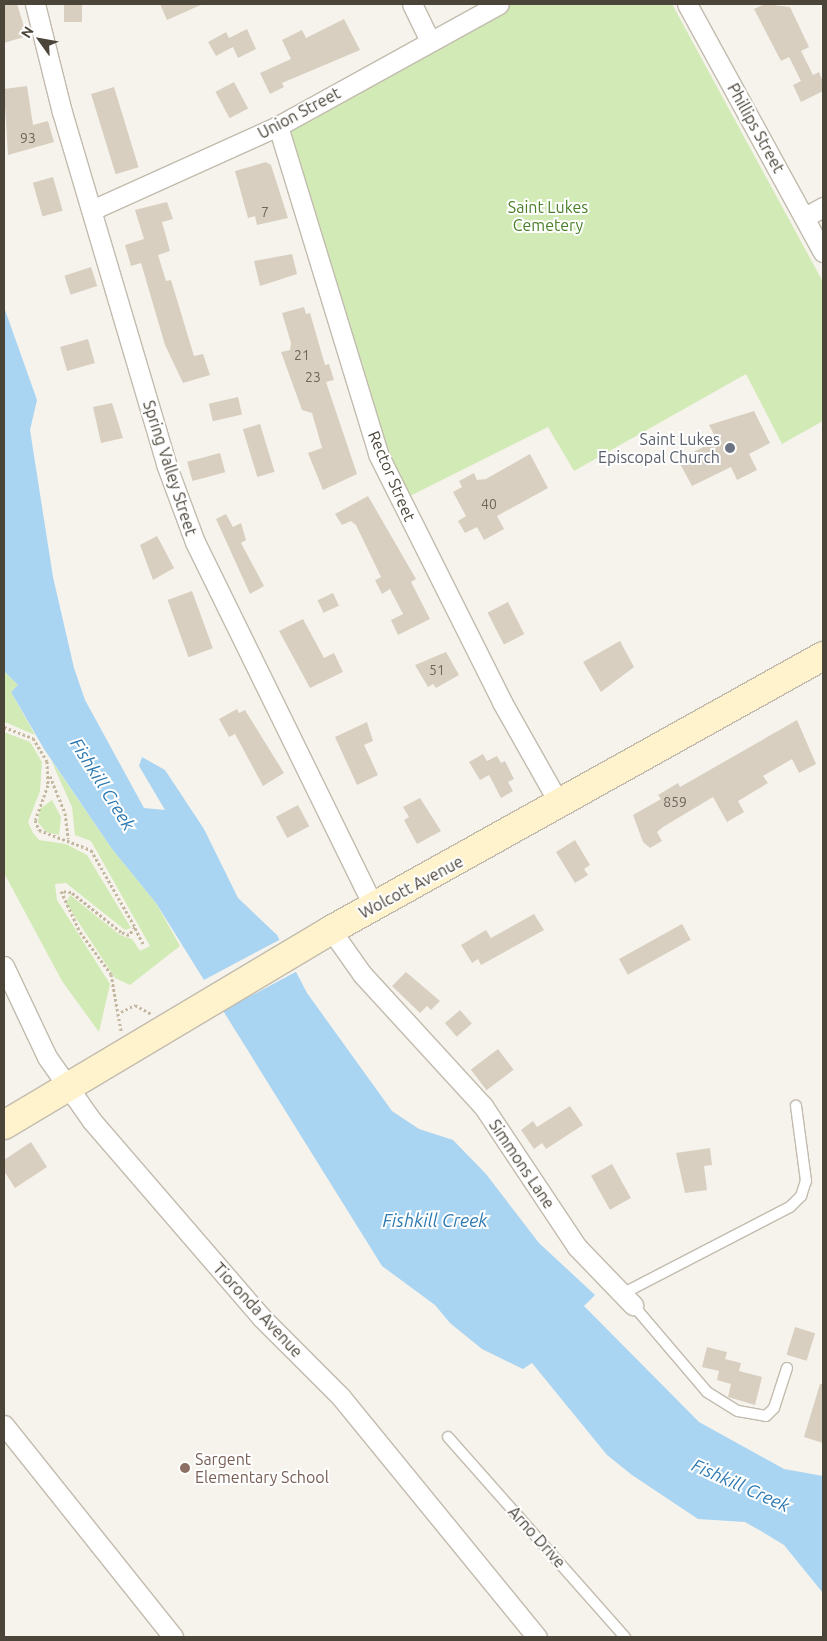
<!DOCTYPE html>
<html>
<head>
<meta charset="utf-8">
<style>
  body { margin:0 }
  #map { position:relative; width:827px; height:1641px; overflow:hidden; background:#f6f3ec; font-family:Ubuntu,sans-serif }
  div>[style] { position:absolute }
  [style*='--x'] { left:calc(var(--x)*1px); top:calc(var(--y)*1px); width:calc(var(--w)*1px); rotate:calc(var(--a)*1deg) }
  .green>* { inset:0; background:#d2eab5 }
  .water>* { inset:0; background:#a9d4f2 }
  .pier>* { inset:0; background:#f6f3ec; transform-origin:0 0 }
  .building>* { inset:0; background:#d8cfc1; transform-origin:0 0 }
  .path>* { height:3px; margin-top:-1.5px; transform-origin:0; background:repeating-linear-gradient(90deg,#c4b79f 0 2.5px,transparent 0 5px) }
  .roads { filter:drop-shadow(1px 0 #c2bbae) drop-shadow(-1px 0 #c2bbae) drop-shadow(0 1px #c2bbae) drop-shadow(0 -1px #c2bbae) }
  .service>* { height:10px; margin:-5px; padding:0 5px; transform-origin:5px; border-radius:5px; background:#fff }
  .minor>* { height:19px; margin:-9.5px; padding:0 9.5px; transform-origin:9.5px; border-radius:9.5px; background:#fff }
  .secondary>* { height:28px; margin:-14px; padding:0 14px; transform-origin:14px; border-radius:14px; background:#fff3cd }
  .dots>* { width:14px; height:14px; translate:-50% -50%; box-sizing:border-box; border:2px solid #fff; border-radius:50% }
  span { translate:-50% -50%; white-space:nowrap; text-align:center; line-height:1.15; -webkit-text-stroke:4px #fff; paint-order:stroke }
  .number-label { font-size:14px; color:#6e675b }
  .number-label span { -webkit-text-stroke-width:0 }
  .street-label { font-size:16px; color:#4b4439 }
  .park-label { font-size:16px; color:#4a7f2a }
  .worship-label { font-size:16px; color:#5b616d }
  .right { translate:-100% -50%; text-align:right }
  .education-label { font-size:16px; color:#785e54 }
  .left { translate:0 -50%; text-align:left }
  .water-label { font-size:18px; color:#2e7ab2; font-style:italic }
  .frame { position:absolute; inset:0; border:5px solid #4b4439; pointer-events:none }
  .north { position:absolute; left:15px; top:15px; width:50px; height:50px; -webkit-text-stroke:4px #fff; paint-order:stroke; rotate:302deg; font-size:14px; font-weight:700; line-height:20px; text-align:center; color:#4b4439 }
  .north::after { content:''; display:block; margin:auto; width:18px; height:22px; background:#4b4439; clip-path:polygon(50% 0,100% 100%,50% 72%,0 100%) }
</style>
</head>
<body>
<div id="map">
  <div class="green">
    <i style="clip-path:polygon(499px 4px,672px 4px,823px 282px,823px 421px,782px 444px,746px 374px,574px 471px,548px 427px,406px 498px,379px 435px,278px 126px)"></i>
    <i style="clip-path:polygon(4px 671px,18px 685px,11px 692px,35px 735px,5px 722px)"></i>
    <i style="clip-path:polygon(4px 732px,30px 742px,42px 762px,40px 791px,28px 822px,33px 833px,39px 840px,66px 844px,87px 855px,131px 928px,125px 930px,66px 883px,55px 884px,57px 900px,110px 984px,99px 1032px,62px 981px,4px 873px)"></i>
    <i style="clip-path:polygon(51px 760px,112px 849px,156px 903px,180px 946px,130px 985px,115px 978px,66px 903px,70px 895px,120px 935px,132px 939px,140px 951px,150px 946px,91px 841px,75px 835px,72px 807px)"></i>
    <i style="clip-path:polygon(52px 800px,61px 817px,59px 835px,46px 832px,38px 822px,40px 809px)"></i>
  </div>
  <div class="water">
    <i style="clip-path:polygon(4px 307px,37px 400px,30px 430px,53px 577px,74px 668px,85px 700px,144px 808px,165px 810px,139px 766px,142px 757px,165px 770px,204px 829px,238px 898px,277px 935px,307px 993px,392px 1111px,419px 1129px,453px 1140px,486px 1174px,539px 1243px,595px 1295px,584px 1306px,699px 1422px,784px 1469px,823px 1476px,823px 1593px,784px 1545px,766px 1534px,745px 1522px,698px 1519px,632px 1475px,607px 1455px,532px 1363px,523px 1369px,482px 1349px,450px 1323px,435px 1305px,382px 1266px,156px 903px,112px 849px,44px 749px,11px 692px,18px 685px,4px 671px)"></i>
  </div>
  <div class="pier">
    <i style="left:281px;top:939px;width:36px;height:91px;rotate:62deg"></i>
  </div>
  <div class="building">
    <i style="clip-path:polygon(4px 4px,17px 4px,27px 36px,4px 43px)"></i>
    <i style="left:64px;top:4px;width:18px;height:18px"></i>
    <i style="clip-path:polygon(160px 4px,203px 4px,167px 20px)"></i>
    <i style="clip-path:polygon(765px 4px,790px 7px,809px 47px,801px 51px,813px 75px,819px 72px,823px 82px,823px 91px,801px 102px,793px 85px,801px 81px,789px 57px,781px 61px,754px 9px)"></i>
    <i style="clip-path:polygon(344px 19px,360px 50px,282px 83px,284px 87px,270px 94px,260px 73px,291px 59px,282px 40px,302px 30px,306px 38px)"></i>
    <i style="clip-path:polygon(247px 29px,256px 49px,238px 58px,233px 47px,216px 56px,208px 42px,226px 32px,229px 38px)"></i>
    <i style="left:234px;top:82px;width:30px;height:21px;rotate:62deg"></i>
    <i style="clip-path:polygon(27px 86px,33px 125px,48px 121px,54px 142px,8px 155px,4px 89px)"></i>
    <i style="left:114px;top:87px;width:84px;height:24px;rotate:73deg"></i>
    <i style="clip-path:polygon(266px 162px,271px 165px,288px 218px,257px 225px,255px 216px,248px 218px,235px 171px)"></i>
    <i style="left:53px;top:177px;width:35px;height:21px;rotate:74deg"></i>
    <i style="clip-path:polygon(167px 202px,173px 219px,162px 222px,170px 251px,158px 255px,166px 281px,171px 280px,194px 356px,203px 354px,210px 375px,183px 383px,165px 345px,141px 263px,131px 266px,125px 245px,144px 239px,135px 210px)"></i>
    <i style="clip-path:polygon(292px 254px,297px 274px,260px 286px,254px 261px)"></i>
    <i style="left:91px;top:267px;width:20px;height:28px;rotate:72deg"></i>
    <i style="clip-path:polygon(304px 307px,306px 314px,310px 313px,325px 365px,329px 364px,334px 380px,326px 382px,357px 474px,323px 490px,308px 453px,322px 448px,312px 413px,302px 410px,281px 352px,290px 350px,291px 343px,282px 313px)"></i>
    <i style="left:88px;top:339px;width:25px;height:29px;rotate:74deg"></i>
    <i style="left:238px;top:397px;width:18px;height:30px;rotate:77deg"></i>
    <i style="clip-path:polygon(112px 403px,123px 438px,101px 443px,93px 407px)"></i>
    <i style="clip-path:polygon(754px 411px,770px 443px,749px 454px,757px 470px,737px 480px,731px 467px,692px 486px,678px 460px,717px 440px,709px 425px)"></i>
    <i style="left:260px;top:424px;width:50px;height:18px;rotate:73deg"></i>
    <i style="left:220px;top:453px;width:20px;height:34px;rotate:75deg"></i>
    <i style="clip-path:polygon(530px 454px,548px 488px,497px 516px,504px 529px,484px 540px,477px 527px,465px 533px,458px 521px,466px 516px,453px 492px,462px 487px,459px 481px,474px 473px,477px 480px,486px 479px)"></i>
    <i style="clip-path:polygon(368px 496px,416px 579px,411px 582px,430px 619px,398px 635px,391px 620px,403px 614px,390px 589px,382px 594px,375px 580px,381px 577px,356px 525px,351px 521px,342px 525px,335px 514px)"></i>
    <i style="clip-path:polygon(226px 514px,233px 527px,241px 523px,246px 540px,241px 543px,264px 586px,250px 594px,216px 519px)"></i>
    <i style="clip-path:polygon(157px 536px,174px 568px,153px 580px,140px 545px)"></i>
    <i style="left:192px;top:591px;width:61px;height:26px;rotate:70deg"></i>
    <i style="left:333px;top:593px;width:14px;height:17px;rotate:65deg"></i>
    <i style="left:508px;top:602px;width:36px;height:23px;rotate:63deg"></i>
    <i style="clip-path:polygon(303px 619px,324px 658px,334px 653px,343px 672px,310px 688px,279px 631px)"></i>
    <i style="clip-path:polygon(620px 641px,634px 667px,601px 692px,583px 662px)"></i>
    <i style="clip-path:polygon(446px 652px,459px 675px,436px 688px,433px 684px,428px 687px,415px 665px)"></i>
    <i style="clip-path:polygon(237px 709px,239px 713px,245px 710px,284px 773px,263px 786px,235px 734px,229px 737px,219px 719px)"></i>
    <i style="clip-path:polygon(797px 720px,816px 764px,799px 773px,792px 759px,763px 776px,768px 783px,738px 801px,744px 812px,727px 822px,713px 797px,663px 827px,657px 832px,662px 841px,650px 848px,643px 842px,633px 815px,661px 799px,658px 795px,678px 783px,680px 787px)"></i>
    <i style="clip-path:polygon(367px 722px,373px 741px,364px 745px,378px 775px,357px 785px,335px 737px)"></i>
    <i style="clip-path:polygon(483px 754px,487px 761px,497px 756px,501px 763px,505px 761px,514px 779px,508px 782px,513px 791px,501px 798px,489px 775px,480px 780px,469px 762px)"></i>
    <i style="clip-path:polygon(420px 798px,441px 831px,417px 844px,404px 820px,409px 817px,403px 807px)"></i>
    <i style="left:298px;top:805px;width:24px;height:25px;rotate:62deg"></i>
    <i style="clip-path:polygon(575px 840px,590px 865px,584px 869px,588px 875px,575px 883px,556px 852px)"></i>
    <i style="clip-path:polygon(534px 914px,544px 930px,481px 965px,478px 959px,472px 963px,461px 945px,486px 930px,491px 938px)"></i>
    <i style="left:682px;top:924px;width:18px;height:72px;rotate:61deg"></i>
    <i style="clip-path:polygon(406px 972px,440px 1001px,431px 1010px,427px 1006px,420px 1013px,392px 986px)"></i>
    <i style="left:460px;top:1010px;width:18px;height:20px;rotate:49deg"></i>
    <i style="left:498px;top:1049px;width:26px;height:34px;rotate:53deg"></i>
    <i style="clip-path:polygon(570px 1106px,583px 1125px,546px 1149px,542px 1143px,534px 1149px,521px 1130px,533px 1121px,537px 1127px)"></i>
    <i style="clip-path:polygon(31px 1142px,47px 1167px,15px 1188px,4px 1171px,4px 1160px)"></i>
    <i style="clip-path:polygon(710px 1148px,712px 1165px,704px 1166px,707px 1190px,685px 1193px,676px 1153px)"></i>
    <i style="left:612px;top:1164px;width:39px;height:24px;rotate:61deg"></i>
    <i style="left:795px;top:1327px;width:21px;height:29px;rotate:17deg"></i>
    <i style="clip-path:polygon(707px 1347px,727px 1352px,725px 1359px,741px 1363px,739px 1371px,762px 1377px,755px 1405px,728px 1397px,731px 1384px,717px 1380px,719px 1371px,702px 1367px)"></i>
    <i style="clip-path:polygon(820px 1384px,823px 1384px,823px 1443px,804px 1437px)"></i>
  </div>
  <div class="path">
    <i style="--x:4;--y:727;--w:31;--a:21"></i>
    <i style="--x:33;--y:738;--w:27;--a:59"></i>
    <i style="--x:47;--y:761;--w:24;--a:88"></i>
    <i style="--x:48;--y:785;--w:37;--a:110"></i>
    <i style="--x:35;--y:820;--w:11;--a:68"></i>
    <i style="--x:39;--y:830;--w:56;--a:21"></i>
    <i style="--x:91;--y:850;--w:89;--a:60.3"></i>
    <i style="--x:135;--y:927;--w:10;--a:127"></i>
    <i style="--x:129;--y:935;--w:9;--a:-159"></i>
    <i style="--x:121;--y:932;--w:64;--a:-141.3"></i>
    <i style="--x:71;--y:892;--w:10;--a:-174"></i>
    <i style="--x:61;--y:891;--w:45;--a:65.1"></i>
    <i style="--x:80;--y:932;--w:52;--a:53.6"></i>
    <i style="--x:111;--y:974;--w:58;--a:80"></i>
    <i style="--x:50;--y:776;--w:40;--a:68"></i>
    <i style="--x:65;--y:813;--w:26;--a:83"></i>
    <i style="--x:135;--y:928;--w:18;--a:63"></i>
    <i style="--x:121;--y:1012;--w:16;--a:-27"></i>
    <i style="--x:135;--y:1005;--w:18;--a:29"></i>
  </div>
  <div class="roads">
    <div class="service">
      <i style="--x:622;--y:1294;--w:189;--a:-27.4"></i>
      <i style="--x:790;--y:1207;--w:16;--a:-45"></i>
      <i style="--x:801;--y:1196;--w:16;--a:-72"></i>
      <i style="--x:806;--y:1181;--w:76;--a:-97.6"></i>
      <i style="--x:633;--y:1305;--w:114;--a:49.6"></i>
      <i style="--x:707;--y:1392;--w:36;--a:32"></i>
      <i style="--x:738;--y:1411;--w:28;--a:10"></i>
      <i style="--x:766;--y:1416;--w:11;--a:-45"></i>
      <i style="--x:774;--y:1408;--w:42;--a:-72"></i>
      <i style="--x:448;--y:1437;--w:267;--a:48.5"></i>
    </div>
    <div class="minor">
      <i style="--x:35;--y:4;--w:111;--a:76"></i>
      <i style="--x:62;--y:112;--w:367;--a:73.5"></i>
      <i style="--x:166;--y:464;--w:83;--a:69.6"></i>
      <i style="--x:195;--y:542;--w:407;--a:63.9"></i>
      <i style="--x:412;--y:4;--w:41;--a:64.1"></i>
      <i style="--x:687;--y:4;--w:283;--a:61.3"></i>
      <i style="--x:278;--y:126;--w:343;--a:73"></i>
      <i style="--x:378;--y:454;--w:277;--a:63.4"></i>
      <i style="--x:502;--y:702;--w:118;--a:60.6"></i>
      <i style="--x:92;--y:210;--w:204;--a:-24.3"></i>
      <i style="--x:278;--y:126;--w:252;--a:-28.9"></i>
      <i style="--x:805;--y:217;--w:21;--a:-29"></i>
      <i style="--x:331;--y:930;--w:54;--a:54.8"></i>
      <i style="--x:362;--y:974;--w:179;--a:47.5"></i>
      <i style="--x:483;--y:1106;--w:169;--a:56.3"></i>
      <i style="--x:577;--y:1247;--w:81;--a:46"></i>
      <i style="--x:4;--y:966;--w:101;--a:64.7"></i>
      <i style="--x:47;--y:1057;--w:78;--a:54.9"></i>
      <i style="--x:92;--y:1121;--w:259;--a:49.2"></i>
      <i style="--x:261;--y:1317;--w:113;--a:45"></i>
      <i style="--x:341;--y:1397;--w:310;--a:50.8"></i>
      <i style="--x:4;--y:1425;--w:271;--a:51.4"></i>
    </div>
    <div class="secondary">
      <i style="--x:4;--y:1125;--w:381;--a:-30.8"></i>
      <i style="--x:331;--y:930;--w:563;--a:-29.11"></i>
    </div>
  </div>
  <div class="dots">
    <i style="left:730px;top:448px;background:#6b7280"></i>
    <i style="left:185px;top:1468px;background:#8d6e63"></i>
  </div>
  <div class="number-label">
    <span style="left:28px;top:138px">93</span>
    <span style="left:265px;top:212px">7</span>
    <span style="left:302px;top:355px">21</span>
    <span style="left:313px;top:377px">23</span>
    <span style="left:489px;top:504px">40</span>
    <span style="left:437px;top:670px">51</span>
    <span style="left:675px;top:802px">859</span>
  </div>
  <div class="street-label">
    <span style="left:299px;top:113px;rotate:-28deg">Union Street</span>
    <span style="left:756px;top:128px;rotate:61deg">Phillips Street</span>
    <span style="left:170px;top:468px;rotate:72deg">Spring Valley Street</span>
    <span style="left:392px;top:476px;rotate:67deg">Rector Street</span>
    <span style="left:411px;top:887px;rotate:-28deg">Wolcott Avenue</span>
    <span style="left:522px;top:1164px;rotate:56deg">Simmons Lane</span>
    <span style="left:258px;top:1310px;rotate:47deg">Tioronda Avenue</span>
    <span style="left:537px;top:1537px;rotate:48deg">Arno Drive</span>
  </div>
  <div class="park-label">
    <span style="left:548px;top:216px">Saint Lukes<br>Cemetery</span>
  </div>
  <div class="worship-label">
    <span class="right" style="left:720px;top:448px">Saint Lukes<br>Episcopal Church</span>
  </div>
  <div class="education-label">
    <span class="left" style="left:195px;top:1468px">Sargent<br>Elementary School</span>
  </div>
  <div class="water-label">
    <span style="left:103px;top:784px;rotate:58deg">Fishkill Creek</span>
    <span style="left:435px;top:1220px">Fishkill Creek</span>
    <span style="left:741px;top:1485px;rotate:24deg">Fishkill Creek</span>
  </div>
  <div class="frame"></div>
  <div class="north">N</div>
</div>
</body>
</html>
